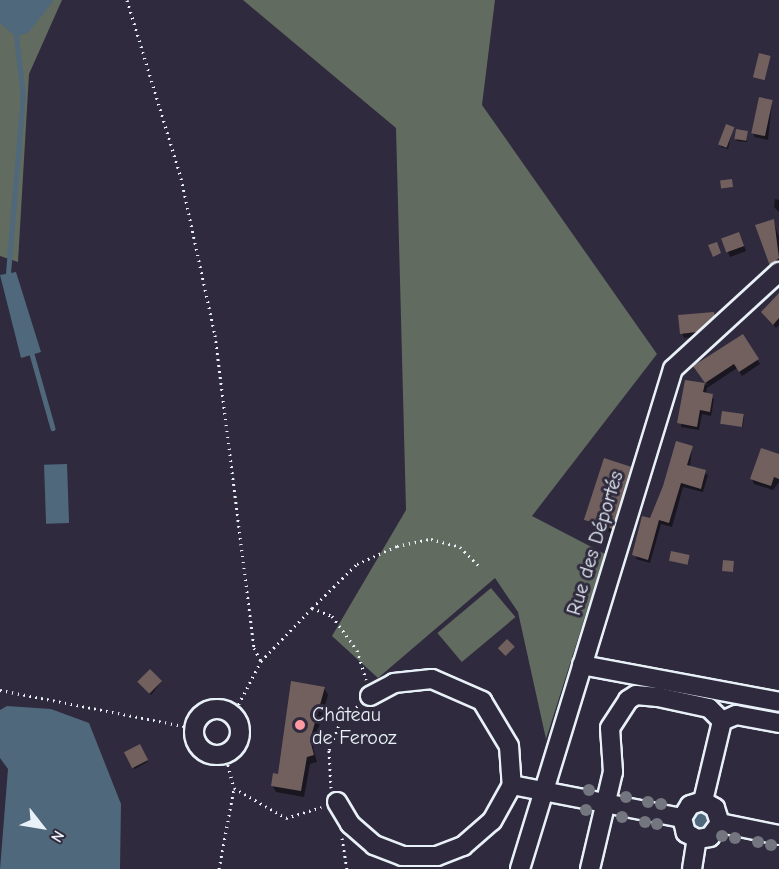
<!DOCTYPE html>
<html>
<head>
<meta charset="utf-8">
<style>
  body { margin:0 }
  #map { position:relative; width:779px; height:869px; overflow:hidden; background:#2f2a3d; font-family:"Comic Neue",sans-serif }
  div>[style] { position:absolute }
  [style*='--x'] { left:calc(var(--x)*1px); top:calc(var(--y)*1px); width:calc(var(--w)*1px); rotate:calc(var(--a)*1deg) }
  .green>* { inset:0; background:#616b5f; transform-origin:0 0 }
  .water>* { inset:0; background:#50687b; transform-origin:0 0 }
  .shadow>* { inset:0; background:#0007; transform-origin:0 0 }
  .stream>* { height:4.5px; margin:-2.25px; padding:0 2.25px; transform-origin:2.25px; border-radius:2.25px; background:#50687b }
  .building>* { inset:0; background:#71605e; transform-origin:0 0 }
  .path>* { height:3px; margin-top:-1.5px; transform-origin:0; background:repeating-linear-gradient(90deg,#e8f1f8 0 1.5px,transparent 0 6px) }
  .roads { filter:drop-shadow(2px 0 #e8f1f8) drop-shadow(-2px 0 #e8f1f8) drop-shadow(0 2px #e8f1f8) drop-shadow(0 -2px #e8f1f8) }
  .minor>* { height:18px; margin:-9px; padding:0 9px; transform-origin:9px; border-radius:9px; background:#2f2a3d }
  .minor>.ring { margin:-9px; padding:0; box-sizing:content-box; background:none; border:18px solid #2f2a3d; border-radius:50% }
  .trees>* { width:12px; height:12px; margin:-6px; border-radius:50%; background:#73767e }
  .dots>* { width:16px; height:16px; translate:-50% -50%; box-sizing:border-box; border:3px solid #2f2a3d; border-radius:50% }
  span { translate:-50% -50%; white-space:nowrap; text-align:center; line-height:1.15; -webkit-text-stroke:6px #2f2a3d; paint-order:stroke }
  .street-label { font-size:20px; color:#e8f1f8 }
  .poi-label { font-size:20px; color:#e8f1f8 }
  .left { translate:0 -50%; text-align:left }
  .north { position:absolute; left:12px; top:797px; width:60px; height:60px; -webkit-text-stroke:4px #2f2a3d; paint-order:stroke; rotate:121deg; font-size:16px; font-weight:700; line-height:24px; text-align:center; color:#e8f1f8 }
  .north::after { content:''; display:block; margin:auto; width:21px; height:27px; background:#e8f1f8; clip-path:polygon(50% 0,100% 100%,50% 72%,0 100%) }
</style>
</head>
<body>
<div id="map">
  <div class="green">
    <i style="clip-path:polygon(0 0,62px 0,29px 74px,18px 262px,0 256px)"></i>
    <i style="clip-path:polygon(243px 0,495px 0,482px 105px,657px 354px,532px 516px,605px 554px,546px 739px,518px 612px,495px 578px,378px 678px,332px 636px,406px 510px,396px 128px)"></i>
    <i style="left:491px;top:588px;width:38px;height:70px;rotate:50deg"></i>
  </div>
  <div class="water">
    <i style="clip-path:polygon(0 0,54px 0,29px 32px,16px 37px,0 23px)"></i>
    <i style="clip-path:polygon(16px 272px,41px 352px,21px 358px,0 275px)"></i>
    <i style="left:67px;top:464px;width:59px;height:23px;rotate:88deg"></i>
    <i style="clip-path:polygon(7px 706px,51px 709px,89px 723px,121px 804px,120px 869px,0 869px,8px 769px,0 758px,0 710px)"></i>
    <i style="clip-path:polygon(705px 807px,714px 829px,694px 833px,690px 813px)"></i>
  </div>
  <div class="shadow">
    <i style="clip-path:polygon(772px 102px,768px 140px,755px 137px,753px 133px)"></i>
    <i style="clip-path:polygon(733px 128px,728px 149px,721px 147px,721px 145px)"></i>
    <i style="clip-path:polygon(747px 132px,747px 142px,737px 141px,736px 139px)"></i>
    <i style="clip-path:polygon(775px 199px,779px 200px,779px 212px,774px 207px)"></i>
    <i style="clip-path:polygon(773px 221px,779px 237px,779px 264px,773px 269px,757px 226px)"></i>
    <i style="clip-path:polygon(741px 238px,746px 251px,730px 257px,723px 240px)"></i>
    <i style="clip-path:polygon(779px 295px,779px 325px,776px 328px,763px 313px)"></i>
    <i style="clip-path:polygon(713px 313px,717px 326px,708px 335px,684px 338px,682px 333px)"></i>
    <i style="clip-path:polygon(742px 336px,760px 364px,742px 376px,737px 368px,707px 388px,706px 394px,714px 399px,711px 416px,702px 414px,699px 430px,681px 427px,686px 381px,708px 385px,695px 367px)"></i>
    <i style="clip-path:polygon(744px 417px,743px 427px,722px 423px,743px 415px)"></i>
    <i style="clip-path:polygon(692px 447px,690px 467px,708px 475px,703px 492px,683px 487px,672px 527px,661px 524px,650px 563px,636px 559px,665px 486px)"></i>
    <i style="clip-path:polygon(779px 456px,779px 482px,773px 490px,754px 484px,752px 479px)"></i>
    <i style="clip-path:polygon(605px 460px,620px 535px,591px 526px,587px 519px)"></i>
    <i style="clip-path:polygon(161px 682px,151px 695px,140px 684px)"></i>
    <i style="clip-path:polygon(324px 688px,328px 695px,313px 748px,317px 762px,310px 764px,304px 797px,276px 792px,272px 785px)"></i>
    <i style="left:139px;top:746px;width:18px;height:15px;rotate:61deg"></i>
  </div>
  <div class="stream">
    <i style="--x:8;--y:273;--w:179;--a:-85.2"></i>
    <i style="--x:23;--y:95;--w:58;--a:-96.9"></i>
    <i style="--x:32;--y:354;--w:77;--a:74.2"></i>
  </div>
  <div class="building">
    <i style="left:759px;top:53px;width:12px;height:25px;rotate:14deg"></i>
    <i style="left:759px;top:97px;width:14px;height:37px;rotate:12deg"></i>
    <i style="left:726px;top:124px;width:9px;height:22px;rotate:21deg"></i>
    <i style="left:736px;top:129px;width:12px;height:10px;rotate:9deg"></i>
    <i style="left:732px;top:179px;width:8px;height:12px;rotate:83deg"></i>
    <i style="clip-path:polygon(774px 219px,779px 258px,770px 266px,755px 225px)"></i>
    <i style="left:739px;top:232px;width:15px;height:19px;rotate:70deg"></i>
    <i style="clip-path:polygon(717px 242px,721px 253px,713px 257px,708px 245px)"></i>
    <i style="clip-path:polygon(779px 293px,779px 318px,773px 325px,761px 312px)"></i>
    <i style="clip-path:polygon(714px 312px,715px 321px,705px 331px,680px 334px,678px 315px)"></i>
    <i style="clip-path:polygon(743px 334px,759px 359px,739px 372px,734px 364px,705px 383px,693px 366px)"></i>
    <i style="clip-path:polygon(685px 380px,705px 383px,703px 392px,713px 394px,710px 412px,700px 410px,697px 427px,677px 423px)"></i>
    <i style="left:722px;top:411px;width:22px;height:13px;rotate:8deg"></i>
    <i style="clip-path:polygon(676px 441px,693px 446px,687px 465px,706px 470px,701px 489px,681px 483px,669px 523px,659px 520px,648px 560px,632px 555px,642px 516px,650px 518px,663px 486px)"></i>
    <i style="clip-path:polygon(761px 448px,779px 454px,779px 479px,774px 477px,771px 486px,750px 479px)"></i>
    <i style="left:604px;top:458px;width:33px;height:65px;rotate:18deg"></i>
    <i style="left:671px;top:551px;width:19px;height:10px;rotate:12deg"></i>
    <i style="left:723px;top:560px;width:11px;height:11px;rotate:5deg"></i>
    <i style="left:507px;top:639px;width:11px;height:13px;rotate:45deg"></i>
    <i style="left:150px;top:669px;width:17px;height:18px;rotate:45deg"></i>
    <i style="clip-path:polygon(291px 681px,325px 687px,310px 740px,314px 755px,307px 757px,301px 791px,271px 786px,273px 773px,278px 774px)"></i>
    <i style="left:140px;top:744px;width:18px;height:18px;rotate:63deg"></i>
  </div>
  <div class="path">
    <i style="--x:127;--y:0;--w:186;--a:73.1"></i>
    <i style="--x:181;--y:178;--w:161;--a:77.8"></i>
    <i style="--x:215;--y:335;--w:315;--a:82.9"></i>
    <i style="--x:254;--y:648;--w:15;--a:62"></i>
    <i style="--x:312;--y:608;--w:63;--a:-44.4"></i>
    <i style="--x:357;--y:564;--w:44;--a:-24.2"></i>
    <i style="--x:397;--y:546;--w:35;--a:-12"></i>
    <i style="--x:431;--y:539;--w:30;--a:15"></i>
    <i style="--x:460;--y:547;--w:28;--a:45"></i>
    <i style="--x:0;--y:690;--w:198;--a:11.1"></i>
    <i style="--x:233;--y:715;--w:61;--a:-62.6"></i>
    <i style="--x:261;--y:661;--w:74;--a:-46.1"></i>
    <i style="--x:312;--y:608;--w:22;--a:22"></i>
    <i style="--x:332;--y:616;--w:42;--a:53.7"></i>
    <i style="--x:357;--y:650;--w:31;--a:73"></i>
    <i style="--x:225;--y:753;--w:36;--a:76"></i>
    <i style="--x:234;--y:788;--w:60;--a:30"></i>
    <i style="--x:286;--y:818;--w:37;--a:-17"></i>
    <i style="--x:331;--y:788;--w:38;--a:-93"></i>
    <i style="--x:329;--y:750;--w:35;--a:-68"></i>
    <i style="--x:342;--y:718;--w:21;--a:-37"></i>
    <i style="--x:342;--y:838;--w:31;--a:81"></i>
    <i style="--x:219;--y:869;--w:82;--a:-79.5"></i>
  </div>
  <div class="roads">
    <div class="minor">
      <i style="--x:582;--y:665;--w:200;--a:10.6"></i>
      <i style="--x:370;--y:696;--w:27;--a:-28"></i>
      <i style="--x:394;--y:683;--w:38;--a:-6"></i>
      <i style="--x:432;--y:679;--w:55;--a:23.7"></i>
      <i style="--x:482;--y:701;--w:52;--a:59"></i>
      <i style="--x:509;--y:746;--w:39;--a:86"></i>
      <i class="ring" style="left:194px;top:709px;width:28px;height:28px"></i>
      <i style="--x:703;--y:801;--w:82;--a:-76.6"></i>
      <i style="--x:337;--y:802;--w:26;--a:59"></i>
      <i style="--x:350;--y:824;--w:32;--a:41"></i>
      <i style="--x:374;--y:845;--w:30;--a:21"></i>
      <i style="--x:402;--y:856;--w:35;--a:0"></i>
      <i style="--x:437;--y:856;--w:28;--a:-21"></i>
      <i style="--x:463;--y:846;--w:38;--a:-41"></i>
      <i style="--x:492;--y:821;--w:41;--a:-60.9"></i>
      <i style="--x:512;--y:785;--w:173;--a:11"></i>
      <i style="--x:682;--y:818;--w:15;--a:-58"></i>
      <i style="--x:690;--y:805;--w:14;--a:-17"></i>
      <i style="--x:703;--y:801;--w:14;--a:30"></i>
      <i style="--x:715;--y:808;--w:16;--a:72"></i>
      <i style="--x:720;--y:823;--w:17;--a:126"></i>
      <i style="--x:710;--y:837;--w:13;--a:171"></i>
      <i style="--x:697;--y:839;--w:13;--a:-151"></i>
      <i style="--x:686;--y:833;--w:16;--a:-105"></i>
      <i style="--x:720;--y:823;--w:60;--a:11.5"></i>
      <i style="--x:520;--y:869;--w:523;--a:-72.99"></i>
      <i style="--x:673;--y:369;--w:144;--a:-42.5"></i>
      <i style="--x:590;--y:869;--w:100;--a:-76.7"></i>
      <i style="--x:613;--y:772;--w:44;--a:-93.9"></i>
      <i style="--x:610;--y:728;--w:33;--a:-57"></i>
      <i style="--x:628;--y:700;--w:9;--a:-32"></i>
      <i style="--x:636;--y:695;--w:22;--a:5"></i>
      <i style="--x:658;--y:697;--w:52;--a:12.2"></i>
      <i style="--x:709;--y:708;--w:18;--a:45"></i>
      <i style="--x:722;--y:721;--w:15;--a:-23"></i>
      <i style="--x:736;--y:715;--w:44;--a:10.5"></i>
      <i style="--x:692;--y:869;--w:30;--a:-81"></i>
    </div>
  </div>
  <div class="trees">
    <i style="left:589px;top:790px"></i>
    <i style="left:626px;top:797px"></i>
    <i style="left:648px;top:802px"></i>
    <i style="left:661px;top:804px"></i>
    <i style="left:586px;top:810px"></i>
    <i style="left:622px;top:817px"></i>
    <i style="left:645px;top:822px"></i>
    <i style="left:657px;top:824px"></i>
    <i style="left:722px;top:836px"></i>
    <i style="left:735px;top:838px"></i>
    <i style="left:758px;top:842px"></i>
    <i style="left:771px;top:845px"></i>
  </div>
  <div class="dots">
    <i style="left:300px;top:725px;background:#ff9aa2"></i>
  </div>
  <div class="street-label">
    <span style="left:595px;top:543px;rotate:-73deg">Rue des Déportés</span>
  </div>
  <div class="poi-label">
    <span class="left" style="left:312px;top:726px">Château<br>de Ferooz</span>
  </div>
  <div class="north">N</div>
</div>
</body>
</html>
